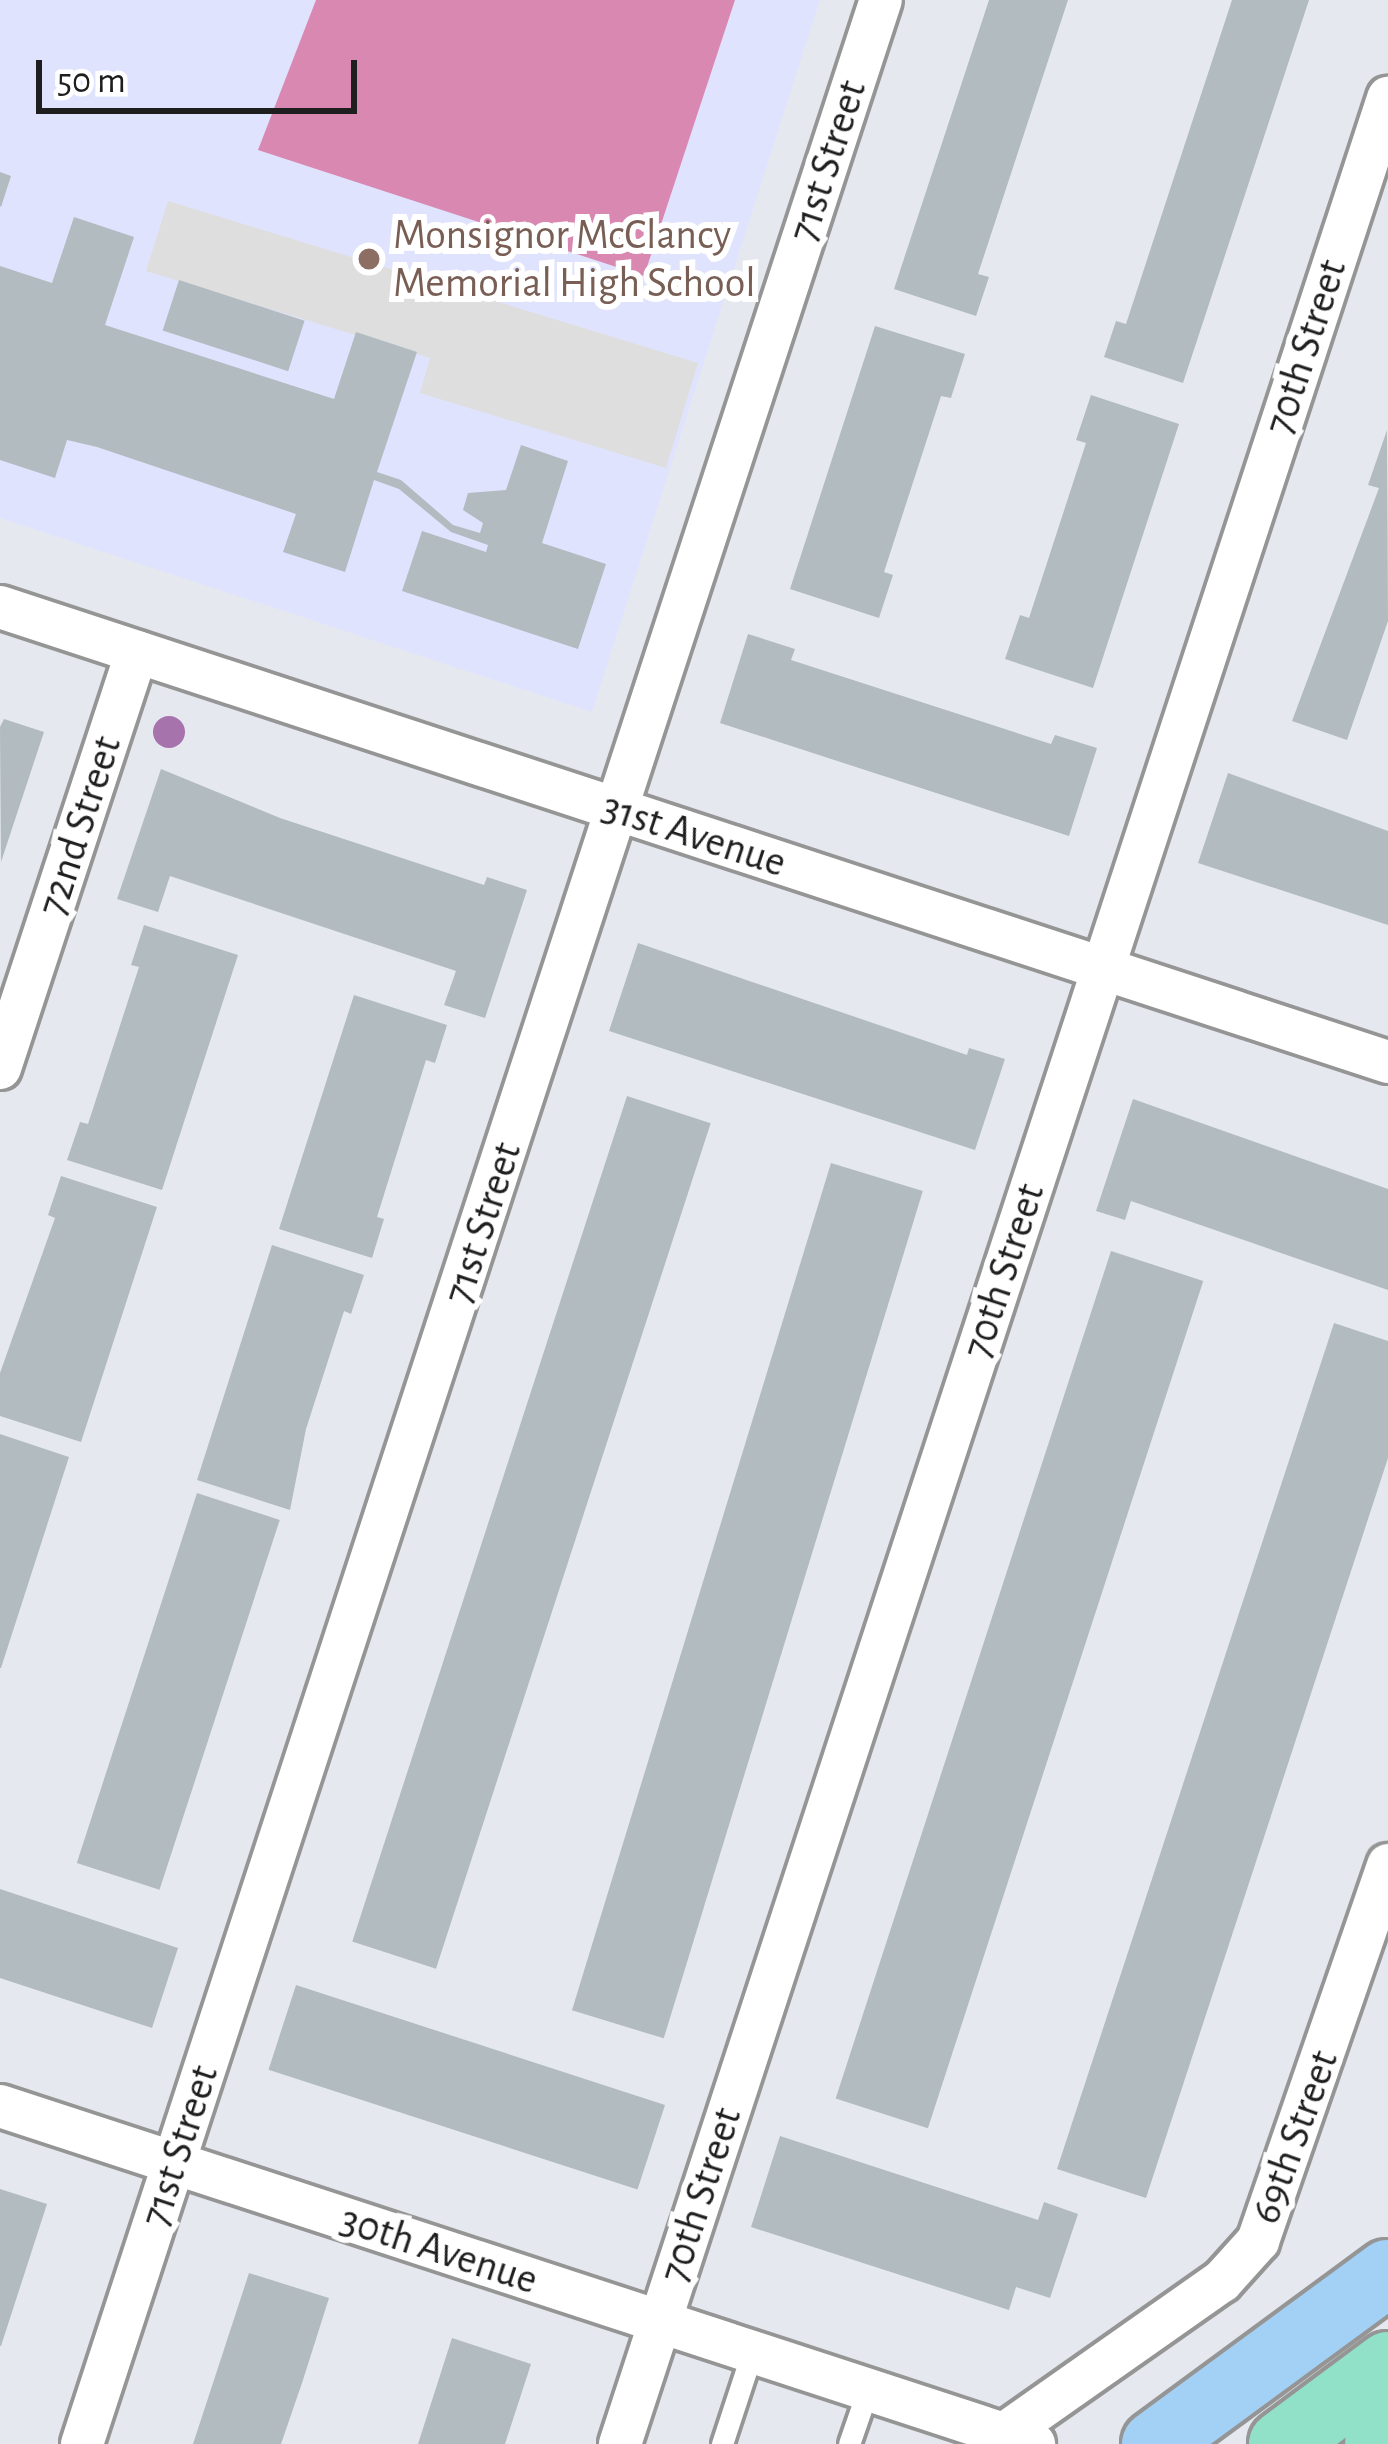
<!DOCTYPE html>
<html>
<head>
<meta charset="utf-8">
<style>
  body { margin:0 }
  #map { position:relative; width:1388px; height:2444px; overflow:hidden; background:#e5e9ef; font-family:"Alegreya Sans",sans-serif }
  div>[style] { position:absolute }
  [style*='--x'] { left:calc(var(--x)*1px); top:calc(var(--y)*1px); width:calc(var(--w)*1px); rotate:calc(var(--a)*1deg) }
  .education>* { inset:0; background:#e0e3fd }
  .pitch>* { inset:0; background:#d988b1 }
  .parking>* { inset:0; background:#dedede }
  .building>* { inset:0; background:#b2bbbf; transform-origin:0 0 }
  .roads { filter:drop-shadow(3px 0 #959595) drop-shadow(-3px 0 #959595) drop-shadow(0 3px #959595) drop-shadow(0 -3px #959595) }
  .service>* { height:21px; margin:-10.5px; padding:0 10.5px; transform-origin:10.5px; border-radius:10.5px; background:#fff }
  .minor>* { height:42px; margin:-21px; padding:0 21px; transform-origin:21px; border-radius:21px; background:#fff }
  .primary>* { height:66px; margin:-33px; padding:0 33px; transform-origin:33px; border-radius:33px; background:#a3d1f6 }
  .motorway>* { height:66px; margin:-33px; padding:0 33px; transform-origin:33px; border-radius:33px; background:#91e1c8 }
  .trees>* { width:32px; height:32px; margin:-16px; border-radius:50%; background:#a673ac }
  .dots>* { width:33px; height:33px; translate:-50% -50%; box-sizing:border-box; border:6px solid #fff; border-radius:50% }
  span { translate:-50% -50%; white-space:nowrap; text-align:center; line-height:1.15; -webkit-text-stroke:12px #fff; paint-order:stroke }
  .street-label { font-size:42px; color:#1e1e1e }
  .education-label { font-size:42px; color:#785e54 }
  .left { translate:0 -50%; text-align:left }
  .scale { position:absolute; left:36px; top:60px; width:321px; height:54px; box-sizing:border-box; border:6px solid #1e1e1e; border-top:0; padding-left:15px; font-size:36px; line-height:42px; white-space:nowrap; color:#1e1e1e; -webkit-text-stroke:9px #fff; paint-order:stroke }
</style>
</head>
<body>
<div id="map">
  <div class="education">
    <i style="clip-path:polygon(0 0,820px 0,592px 712px,0 518px)"></i>
  </div>
  <div class="pitch">
    <i style="clip-path:polygon(316px 0,735px 0,644px 276px,258px 150px)"></i>
  </div>
  <div class="parking">
    <i style="clip-path:polygon(168px 201px,698px 363px,666px 468px,420px 393px,430px 358px,146px 271px)"></i>
  </div>
  <div class="building">
    <i style="clip-path:polygon(989px 0,1068px 0,978px 274px,989px 277px,976px 316px,894px 289px)"></i>
    <i style="clip-path:polygon(1232px 0,1309px 0,1183px 383px,1104px 357px,1116px 321px,1126px 324px)"></i>
    <i style="clip-path:polygon(0 172px,11px 176px,1px 207px,0 206px)"></i>
    <i style="clip-path:polygon(74px 217px,134px 237px,105px 325px,334px 399px,356px 332px,417px 352px,377px 472px,401px 480px,453px 525px,480px 533px,483px 523px,463px 510px,468px 493px,506px 490px,521px 445px,568px 461px,542px 543px,606px 564px,578px 649px,402px 591px,422px 531px,486px 552px,488px 545px,451px 532px,399px 489px,374px 480px,345px 572px,283px 552px,296px 514px,97px 447px,67px 440px,55px 478px,0 460px,0 266px,52px 283px)"></i>
    <i style="left:179px;top:280px;width:132px;height:53px;rotate:18deg"></i>
    <i style="clip-path:polygon(875px 326px,965px 354px,951px 398px,941px 396px,884px 572px,893px 575px,879px 618px,790px 589px)"></i>
    <i style="clip-path:polygon(1091px 395px,1179px 424px,1093px 688px,1005px 659px,1020px 615px,1029px 618px,1086px 443px,1076px 440px)"></i>
    <i style="clip-path:polygon(1387px 430px,1388px 621px,1347px 740px,1292px 721px,1379px 488px,1368px 485px)"></i>
    <i style="clip-path:polygon(748px 634px,795px 649px,791px 660px,1051px 744px,1055px 735px,1097px 748px,1069px 836px,720px 723px)"></i>
    <i style="clip-path:polygon(4px 719px,44px 732px,1px 862px,0 727px)"></i>
    <i style="clip-path:polygon(161px 769px,280px 818px,484px 885px,487px 877px,527px 890px,485px 1018px,444px 1005px,456px 971px,170px 876px,158px 912px,117px 899px)"></i>
    <i style="clip-path:polygon(1228px 773px,1388px 831px,1388px 925px,1198px 863px)"></i>
    <i style="clip-path:polygon(144px 925px,238px 955px,162px 1190px,67px 1160px,80px 1122px,88px 1124px,139px 967px,131px 965px)"></i>
    <i style="clip-path:polygon(638px 943px,967px 1055px,969px 1048px,1005px 1059px,975px 1150px,609px 1031px)"></i>
    <i style="clip-path:polygon(354px 995px,447px 1025px,435px 1063px,426px 1060px,377px 1217px,384px 1219px,372px 1258px,279px 1229px)"></i>
    <i style="left:627px;top:1096px;width:88px;height:889px;rotate:18deg"></i>
    <i style="clip-path:polygon(1133px 1099px,1388px 1189px,1388px 1290px,1131px 1201px,1125px 1220px,1096px 1211px)"></i>
    <i style="left:831px;top:1163px;width:96px;height:886px;rotate:17deg"></i>
    <i style="clip-path:polygon(61px 1176px,157px 1207px,81px 1442px,0 1416px,0 1373px,55px 1218px,48px 1215px)"></i>
    <i style="clip-path:polygon(272px 1245px,364px 1275px,351px 1314px,344px 1311px,306px 1429px,290px 1510px,197px 1480px)"></i>
    <i style="left:1111px;top:1251px;width:97px;height:891px;rotate:18deg"></i>
    <i style="clip-path:polygon(1334px 1323px,1388px 1341px,1388px 1458px,1146px 2198px,1057px 2169px)"></i>
    <i style="clip-path:polygon(0 1434px,69px 1457px,1px 1668px,0 1668px)"></i>
    <i style="left:197px;top:1493px;width:87px;height:389px;rotate:18deg"></i>
    <i style="clip-path:polygon(0 1889px,178px 1948px,152px 2028px,0 1978px)"></i>
    <i style="left:296px;top:1985px;width:388px;height:89px;rotate:18deg"></i>
    <i style="clip-path:polygon(780px 2136px,1038px 2220px,1044px 2202px,1078px 2214px,1050px 2298px,1016px 2287px,1009px 2310px,751px 2227px)"></i>
    <i style="clip-path:polygon(0 2189px,47px 2204px,1px 2346px,0 2346px)"></i>
    <i style="clip-path:polygon(249px 2273px,329px 2298px,303px 2380px,281px 2444px,193px 2444px)"></i>
    <i style="clip-path:polygon(452px 2338px,531px 2364px,505px 2444px,418px 2444px)"></i>
  </div>
  <div class="roads">
    <div class="service">
      <i style="--x:722;--y:2444;--w:96;--a:-71.8"></i>
      <i style="--x:849;--y:2444;--w:58;--a:-70.9"></i>
    </div>
    <div class="minor">
      <i style="--x:0;--y:607;--w:1461;--a:18.15"></i>
      <i style="--x:0;--y:1068;--w:438;--a:-71.8"></i>
      <i style="--x:0;--y:2106;--w:1088;--a:18.1"></i>
      <i style="--x:1004;--y:2434;--w:266;--a:-35.1"></i>
      <i style="--x:1222;--y:2281;--w:54;--a:-48"></i>
      <i style="--x:1258;--y:2241;--w:398;--a:-70.9"></i>
      <i style="--x:82;--y:2444;--w:2571;--a:-71.9"></i>
      <i style="--x:620;--y:2444;--w:2469;--a:-71.87"></i>
    </div>
    <div class="primary">
      <i style="--x:1155;--y:2444;--w:289;--a:-36.3"></i>
    </div>
    <div class="motorway">
      <i style="--x:1282;--y:2444;--w:132;--a:-36.7"></i>
      <i style="--x:1378;--y:2444;--w:12;--a:-35"></i>
    </div>
  </div>
  <div class="trees">
    <i style="left:169px;top:732px"></i>
  </div>
  <div class="dots">
    <i style="left:369px;top:259px;background:#8d6e63"></i>
  </div>
  <div class="street-label">
    <span style="left:828px;top:161px;rotate:-72deg">71st Street</span>
    <span style="left:1306px;top:347px;rotate:-72deg">70th Street</span>
    <span style="left:80px;top:826px;rotate:-72deg">72nd Street</span>
    <span style="left:694px;top:835px;rotate:18deg">31st Avenue</span>
    <span style="left:483px;top:1223px;rotate:-72deg">71st Street</span>
    <span style="left:1004px;top:1271px;rotate:-72deg">70th Street</span>
    <span style="left:1295px;top:2137px;rotate:-70deg">69th Street</span>
    <span style="left:180px;top:2146px;rotate:-72deg">71st Street</span>
    <span style="left:701px;top:2195px;rotate:-72deg">70th Street</span>
    <span style="left:439px;top:2250px;rotate:18deg">30th Avenue</span>
  </div>
  <div class="education-label">
    <span class="left" style="left:393px;top:259px">Monsignor McClancy<br>Memorial High School</span>
  </div>
  <div class="scale">50 m</div>
</div>
</body>
</html>
